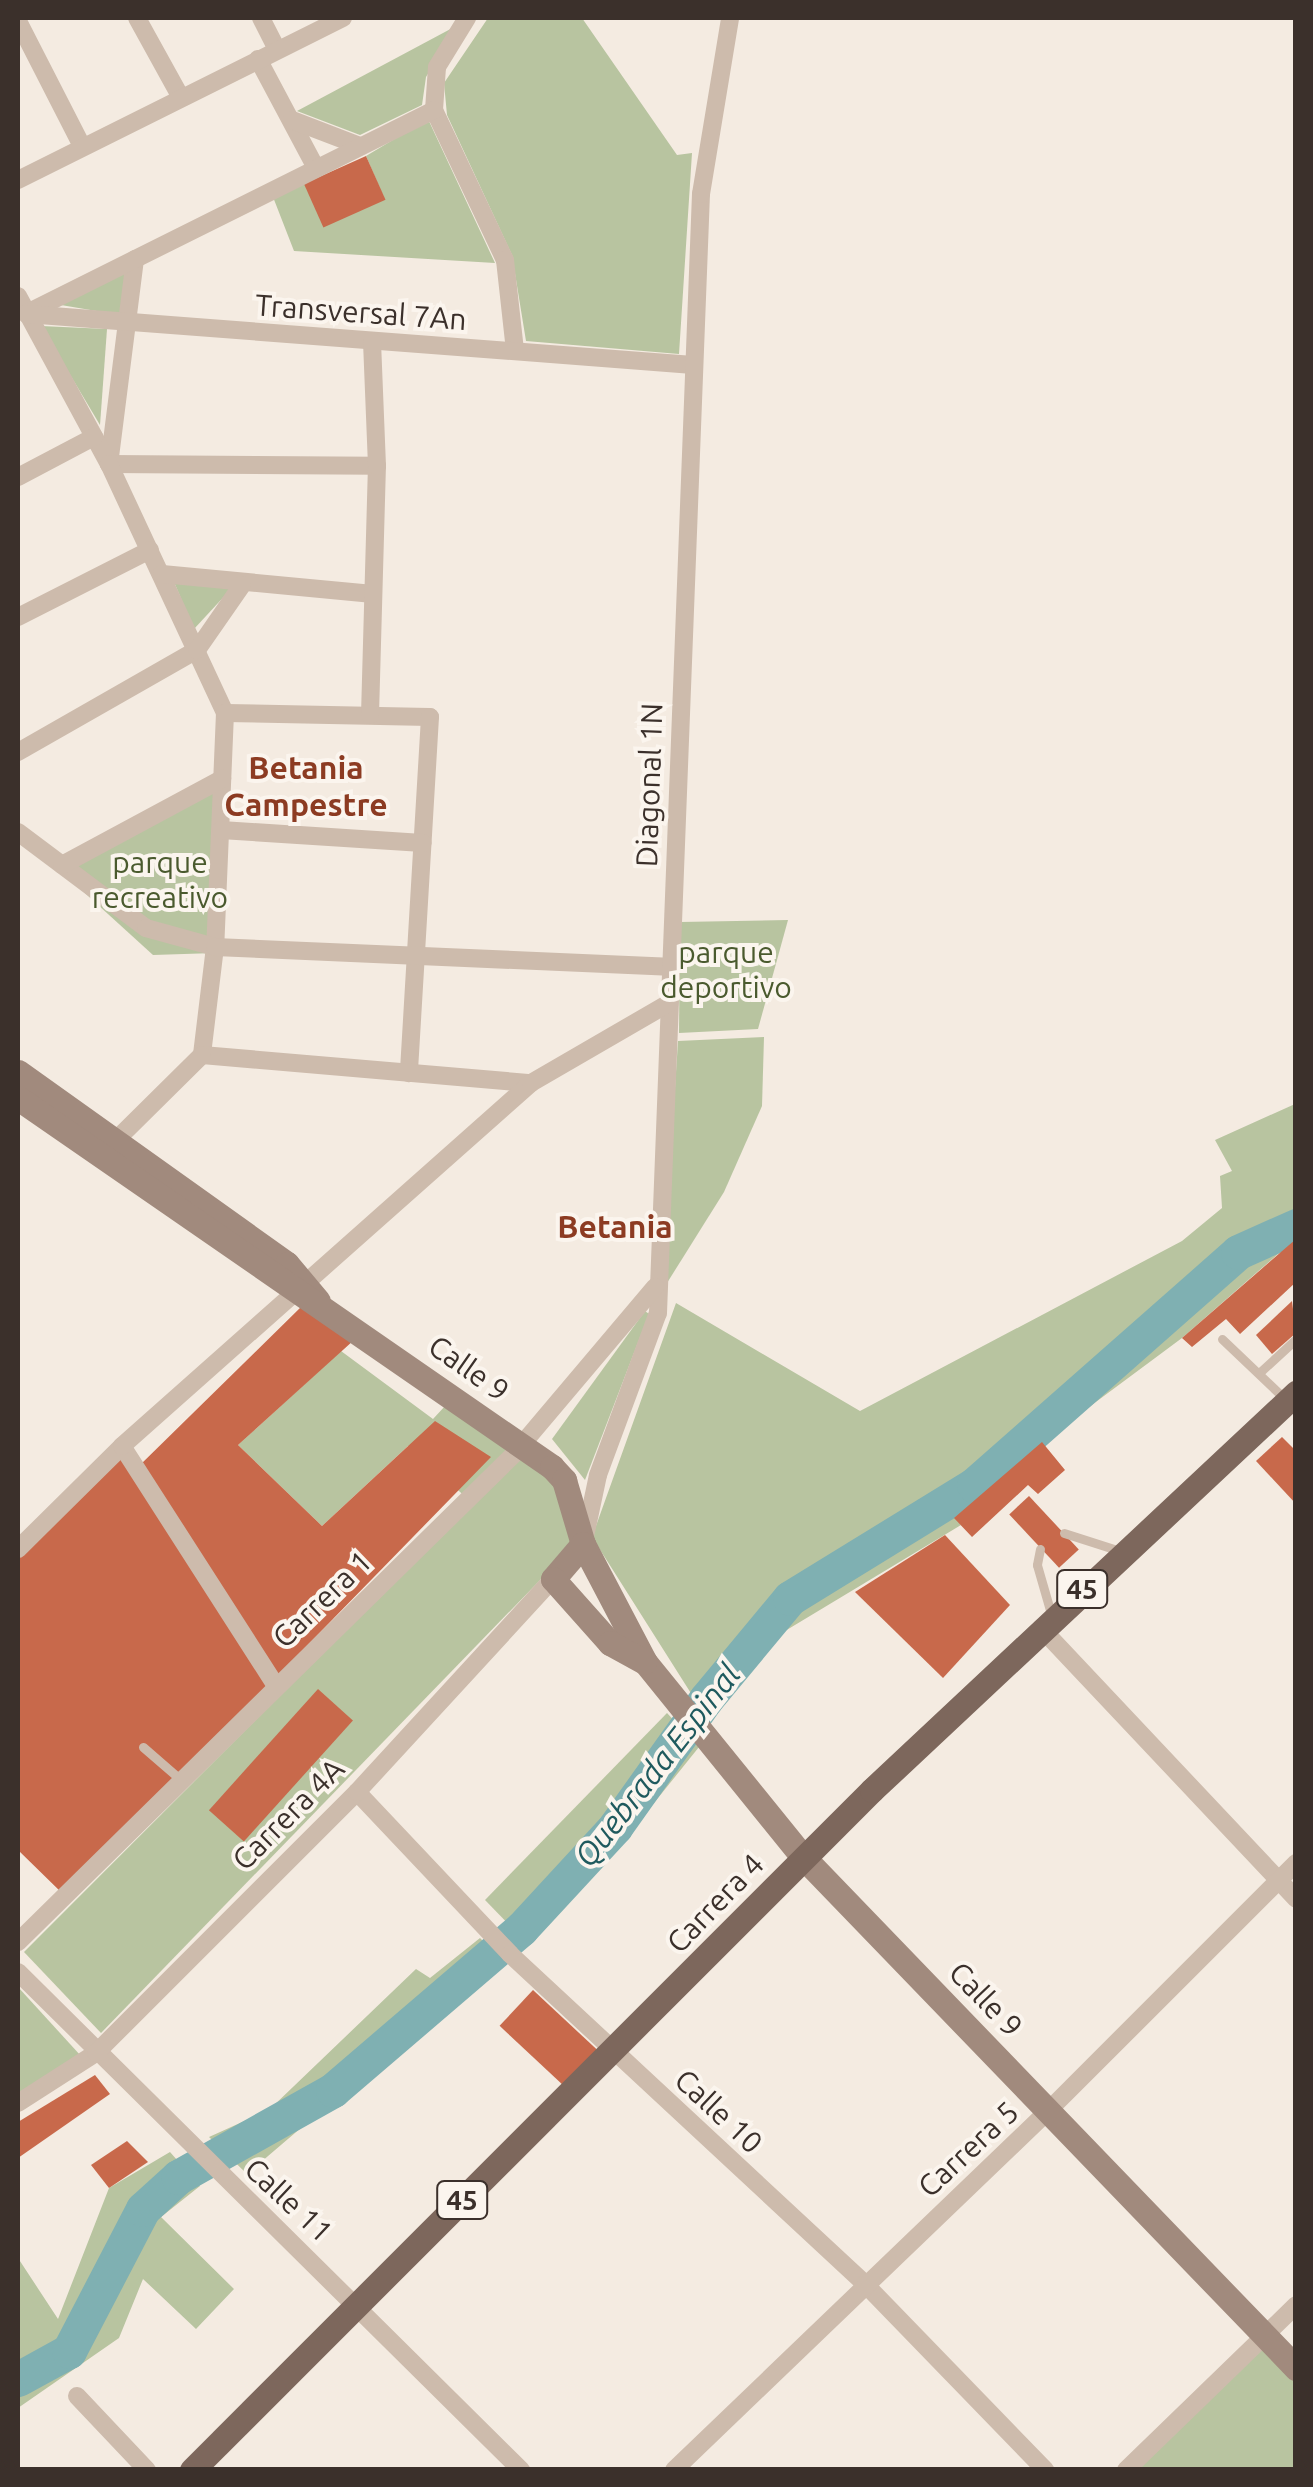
<!DOCTYPE html>
<html>
<head>
<meta charset="utf-8">
<style>
  body { margin:0 }
  #map { position:relative; width:1313px; height:2487px; overflow:hidden; background:#f4ebe1; font-family:Ubuntu,sans-serif }
  div>[style] { position:absolute }
  [style*='--x'] { left:calc(var(--x)*1px); top:calc(var(--y)*1px); width:calc(var(--w)*1px); rotate:calc(var(--a)*1deg) }
  .green>* { inset:0; background:#b8c4a0 }
  .river>* { height:35px; margin:-17.5px; padding:0 17.5px; transform-origin:17.5px; border-radius:17.5px; background:#7fb0b2 }
  .building>* { inset:0; background:#c8694b; transform-origin:0 0 }
  .lane>* { height:9px; margin:-4.5px; padding:0 4.5px; transform-origin:4.5px; border-radius:4.5px; background:#cdbbac }
  .street>* { height:18px; margin:-9px; padding:0 9px; transform-origin:9px; border-radius:9px; background:#cdbbac }
  .secondary>* { height:25px; margin:-12.5px; padding:0 12.5px; transform-origin:12.5px; border-radius:12.5px; background:#a18a7d }
  .primary>* { height:25px; margin:-12.5px; padding:0 12.5px; transform-origin:12.5px; border-radius:12.5px; background:#7d675c }
  span { translate:-50% -50%; white-space:nowrap; text-align:center; line-height:1.15; -webkit-text-stroke:8px #fbf5ee; paint-order:stroke }
  .shield-label span { padding:2px 8px; background:#fbf5ee; border:2px solid; border-radius:8px; -webkit-text-stroke-width:0 }
  .shield-label { font-size:28px; color:#3b302b; font-weight:700 }
  .street-label { font-size:30px; color:#3b302b }
  .park-label { font-size:30px; color:#4a5a2e }
  .neighbourhood-label { font-size:32px; color:#8c3b22; font-weight:700 }
  .water-label { font-size:32px; color:#1f5a5e; font-style:italic }
  .frame { position:absolute; inset:0; border:20px solid #3b302b; pointer-events:none }
</style>
</head>
<body>
<div id="map">
  <div class="green">
    <i style="clip-path:polygon(488px 18px,582px 18px,677px 155px,692px 153px,679px 354px,526px 341px,512px 255px,447px 115px,444px 83px)"></i>
    <i style="clip-path:polygon(458px 25px,426px 77px,422px 105px,360px 135px,297px 111px)"></i>
    <i style="clip-path:polygon(428px 119px,495px 263px,294px 251px,273px 197px,304px 183px,385px 200px,366px 156px)"></i>
    <i style="clip-path:polygon(128px 267px,120px 315px,55px 304px)"></i>
    <i style="clip-path:polygon(41px 326px,107px 329px,100px 425px)"></i>
    <i style="clip-path:polygon(174px 582px,231px 589px,194px 629px)"></i>
    <i style="clip-path:polygon(222px 779px,215px 953px,153px 955px,64px 874px)"></i>
    <i style="clip-path:polygon(788px 920px,758px 1029px,679px 1033px,680px 922px)"></i>
    <i style="clip-path:polygon(764px 1037px,762px 1106px,724px 1192px,662px 1291px,678px 1041px)"></i>
    <i style="clip-path:polygon(1295px 1104px,1295px 1239px,1182px 1338px,1042px 1442px,955px 1517px,961px 1525px,785px 1631px,706px 1717px,592px 1537px,676px 1303px,860px 1411px,1182px 1241px,1222px 1208px,1220px 1176px,1232px 1171px,1215px 1140px)"></i>
    <i style="clip-path:polygon(645px 1311px,649px 1314px,585px 1480px,552px 1439px)"></i>
    <i style="clip-path:polygon(341px 1351px,433px 1419px,446px 1405px,513px 1455px,468px 1499px,408px 1446px,322px 1526px,238px 1445px)"></i>
    <i style="clip-path:polygon(523px 1452px,558px 1485px,577px 1542px,101px 2033px,24px 1952px)"></i>
    <i style="clip-path:polygon(667px 1713px,699px 1747px,633px 1829px,521px 1937px,485px 1900px)"></i>
    <i style="clip-path:polygon(480px 1938px,500px 1958px,247px 2174px,209px 2137px,269px 2110px,416px 1969px,430px 1978px)"></i>
    <i style="clip-path:polygon(18px 1987px,81px 2056px,18px 2093px)"></i>
    <i style="clip-path:polygon(170px 2152px,200px 2186px,161px 2217px,234px 2289px,196px 2329px,143px 2279px,119px 2338px,18px 2408px,18px 2258px,58px 2319px,109px 2188px)"></i>
    <i style="clip-path:polygon(1263px 2334px,1295px 2368px,1295px 2469px,1126px 2470px)"></i>
  </div>
  <div class="river">
    <i style="--x:18;--y:2379;--w:58;--a:-28.8"></i>
    <i style="--x:69;--y:2351;--w:160;--a:-62.5"></i>
    <i style="--x:143;--y:2209;--w:47;--a:-42.4"></i>
    <i style="--x:178;--y:2177;--w:178;--a:-29.3"></i>
    <i style="--x:333;--y:2090;--w:248;--a:-40.6"></i>
    <i style="--x:521;--y:1929;--w:139;--a:-47.3"></i>
    <i style="--x:615;--y:1827;--w:157;--a:-54.6"></i>
    <i style="--x:706;--y:1699;--w:131;--a:-50.3"></i>
    <i style="--x:790;--y:1598;--w:216;--a:-31.6"></i>
    <i style="--x:974;--y:1485;--w:352;--a:-41.4"></i>
    <i style="--x:1238;--y:1252;--w:64;--a:-24.1"></i>
  </div>
  <div class="building">
    <i style="left:366px;top:156px;width:48px;height:68px;rotate:66deg"></i>
    <i style="clip-path:polygon(1296px 1239px,1296px 1282px,1240px 1334px,1226px 1319px,1192px 1347px,1182px 1338px)"></i>
    <i style="clip-path:polygon(1292px 1301px,1296px 1333px,1272px 1354px,1256px 1335px)"></i>
    <i style="clip-path:polygon(301px 1307px,354px 1340px,238px 1445px,322px 1526px,435px 1421px,491px 1457px,64px 1895px,18px 1850px,18px 1549px,122px 1446px,139px 1466px)"></i>
    <i style="clip-path:polygon(1282px 1437px,1296px 1451px,1296px 1504px,1256px 1461px)"></i>
    <i style="clip-path:polygon(1042px 1442px,1065px 1470px,1038px 1494px,1028px 1485px,972px 1537px,954px 1518px)"></i>
    <i style="left:1029px;top:1496px;width:73px;height:27px;rotate:47deg"></i>
    <i style="clip-path:polygon(945px 1535px,1010px 1605px,943px 1678px,855px 1592px)"></i>
    <i style="left:318px;top:1689px;width:47px;height:163px;rotate:42deg"></i>
    <i style="left:533px;top:1990px;width:91px;height:49px;rotate:43deg"></i>
    <i style="clip-path:polygon(95px 2075px,110px 2094px,18px 2158px,18px 2122px)"></i>
    <i style="clip-path:polygon(127px 2141px,148px 2162px,109px 2188px,91px 2165px)"></i>
  </div>
  <div class="lane">
    <i style="--x:1222;--y:1339;--w:87;--a:43.6"></i>
    <i style="--x:1259;--y:1373;--w:50;--a:-42.6"></i>
    <i style="--x:1064;--y:1533;--w:59;--a:17.8"></i>
    <i style="--x:1040;--y:1549;--w:16;--a:101"></i>
    <i style="--x:1037;--y:1565;--w:54;--a:73.9"></i>
    <i style="--x:143;--y:1747;--w:49;--a:40.9"></i>
  </div>
  <div class="street">
    <i style="--x:137;--y:18;--w:89;--a:61.1"></i>
    <i style="--x:261;--y:18;--w:36;--a:63"></i>
    <i style="--x:467;--y:18;--w:57;--a:121.5"></i>
    <i style="--x:437;--y:67;--w:43;--a:94"></i>
    <i style="--x:434;--y:110;--w:166;--a:64.7"></i>
    <i style="--x:505;--y:260;--w:91;--a:83.7"></i>
    <i style="--x:18;--y:21;--w:140;--a:62.9"></i>
    <i style="--x:258;--y:59;--w:123;--a:62"></i>
    <i style="--x:292;--y:120;--w:73;--a:20.9"></i>
    <i style="--x:18;--y:180;--w:363;--a:-26.5"></i>
    <i style="--x:135;--y:259;--w:207;--a:97.2"></i>
    <i style="--x:109;--y:464;--w:268;--a:0.4"></i>
    <i style="--x:18;--y:296;--w:191;--a:61.6"></i>
    <i style="--x:109;--y:464;--w:275;--a:65"></i>
    <i style="--x:225;--y:713;--w:234;--a:92.4"></i>
    <i style="--x:215;--y:947;--w:109;--a:96.9"></i>
    <i style="--x:27;--y:313;--w:455;--a:-26.5"></i>
    <i style="--x:26;--y:314;--w:669;--a:4.37"></i>
    <i style="--x:18;--y:477;--w:86;--a:-27.8"></i>
    <i style="--x:162;--y:574;--w:212;--a:5.4"></i>
    <i style="--x:18;--y:617;--w:148;--a:-26.9"></i>
    <i style="--x:225;--y:713;--w:205;--a:1.1"></i>
    <i style="--x:430;--y:717;--w:357;--a:93.4"></i>
    <i style="--x:370;--y:715;--w:249;--a:-88.4"></i>
    <i style="--x:377;--y:466;--w:125;--a:-92.3"></i>
    <i style="--x:18;--y:752;--w:206;--a:-29.7"></i>
    <i style="--x:197;--y:650;--w:79;--a:-55.3"></i>
    <i style="--x:221;--y:830;--w:202;--a:3.7"></i>
    <i style="--x:18;--y:832;--w:160;--a:36.9"></i>
    <i style="--x:146;--y:928;--w:72;--a:15.4"></i>
    <i style="--x:215;--y:947;--w:454;--a:2.5"></i>
    <i style="--x:62;--y:865;--w:182;--a:-28.3"></i>
    <i style="--x:202;--y:1055;--w:330;--a:4.9"></i>
    <i style="--x:110;--y:1146;--w:129;--a:-44.7"></i>
    <i style="--x:122;--y:1446;--w:282;--a:57.3"></i>
    <i style="--x:584;--y:1541;--w:67;--a:-78"></i>
    <i style="--x:598;--y:1475;--w:173;--a:-69.7"></i>
    <i style="--x:658;--y:1313;--w:1120;--a:-87.8"></i>
    <i style="--x:701;--y:194;--w:178;--a:-80.6"></i>
    <i style="--x:18;--y:1549;--w:146;--a:-44.7"></i>
    <i style="--x:122;--y:1446;--w:547;--a:-41.59"></i>
    <i style="--x:531;--y:1083;--w:160;--a:-30.1"></i>
    <i style="--x:1041;--y:1628;--w:372;--a:46.7"></i>
    <i style="--x:357;--y:1792;--w:223;--a:46.6"></i>
    <i style="--x:510;--y:1954;--w:485;--a:42.9"></i>
    <i style="--x:865;--y:2284;--w:259;--a:45.9"></i>
    <i style="--x:18;--y:1942;--w:694;--a:-44.53"></i>
    <i style="--x:513;--y:1455;--w:220;--a:-49.8"></i>
    <i style="--x:18;--y:1972;--w:708;--a:44.71"></i>
    <i style="--x:18;--y:2103;--w:93;--a:-32.7"></i>
    <i style="--x:96;--y:2053;--w:369;--a:-45"></i>
    <i style="--x:357;--y:1792;--w:289;--a:-47.4"></i>
    <i style="--x:77;--y:2396;--w:102;--a:46.6"></i>
    <i style="--x:674;--y:2470;--w:518;--a:-43.83"></i>
    <i style="--x:1048;--y:2111;--w:351;--a:-45"></i>
    <i style="--x:1126;--y:2470;--w:237;--a:-44.1"></i>
  </div>
  <div class="secondary">
    <i style="--x:18;--y:1072;--w:330;--a:35.5"></i>
    <i style="--x:287;--y:1264;--w:48;--a:50"></i>
    <i style="--x:18;--y:1098;--w:649;--a:34.64"></i>
    <i style="--x:552;--y:1467;--w:18;--a:47"></i>
    <i style="--x:564;--y:1480;--w:67;--a:73.5"></i>
    <i style="--x:583;--y:1544;--w:133;--a:62.3"></i>
    <i style="--x:645;--y:1662;--w:252;--a:51"></i>
    <i style="--x:804;--y:1858;--w:709;--a:46.03"></i>
    <i style="--x:583;--y:1544;--w:46;--a:130.6"></i>
    <i style="--x:553;--y:1579;--w:86;--a:48.3"></i>
    <i style="--x:610;--y:1643;--w:39;--a:29"></i>
  </div>
  <div class="primary">
    <i style="--x:192;--y:2470;--w:962;--a:-45"></i>
    <i style="--x:872;--y:1790;--w:581;--a:-43.12"></i>
  </div>
  <div class="shield-label">
    <span style="left:1082px;top:1589px">45</span>
    <span style="left:462px;top:2200px">45</span>
  </div>
  <div class="street-label">
    <span style="left:361px;top:312px;rotate:4deg">Transversal 7An</span>
    <span style="left:649px;top:785px;rotate:-88deg">Diagonal 1N</span>
    <span style="left:469px;top:1368px;rotate:35deg">Calle 9</span>
    <span style="left:322px;top:1599px;rotate:-44deg">Carrera 1</span>
    <span style="left:288px;top:1814px;rotate:-45deg">Carrera 4A</span>
    <span style="left:715px;top:1903px;rotate:-46deg">Carrera 4</span>
    <span style="left:986px;top:1999px;rotate:46deg">Calle 9</span>
    <span style="left:719px;top:2111px;rotate:43deg">Calle 10</span>
    <span style="left:968px;top:2149px;rotate:-43deg">Carrera 5</span>
    <span style="left:289px;top:2200px;rotate:43deg">Calle 11</span>
  </div>
  <div class="park-label">
    <span style="left:160px;top:879px">parque<br>recreativo</span>
    <span style="left:726px;top:969px">parque<br>deportivo</span>
  </div>
  <div class="neighbourhood-label">
    <span style="left:306px;top:786px">Betania<br>Campestre</span>
    <span style="left:615px;top:1226px">Betania</span>
  </div>
  <div class="water-label">
    <span style="left:657px;top:1765px;rotate:-52deg">Quebrada Espinal</span>
  </div>
  <div class="frame"></div>
</div>
</body>
</html>
